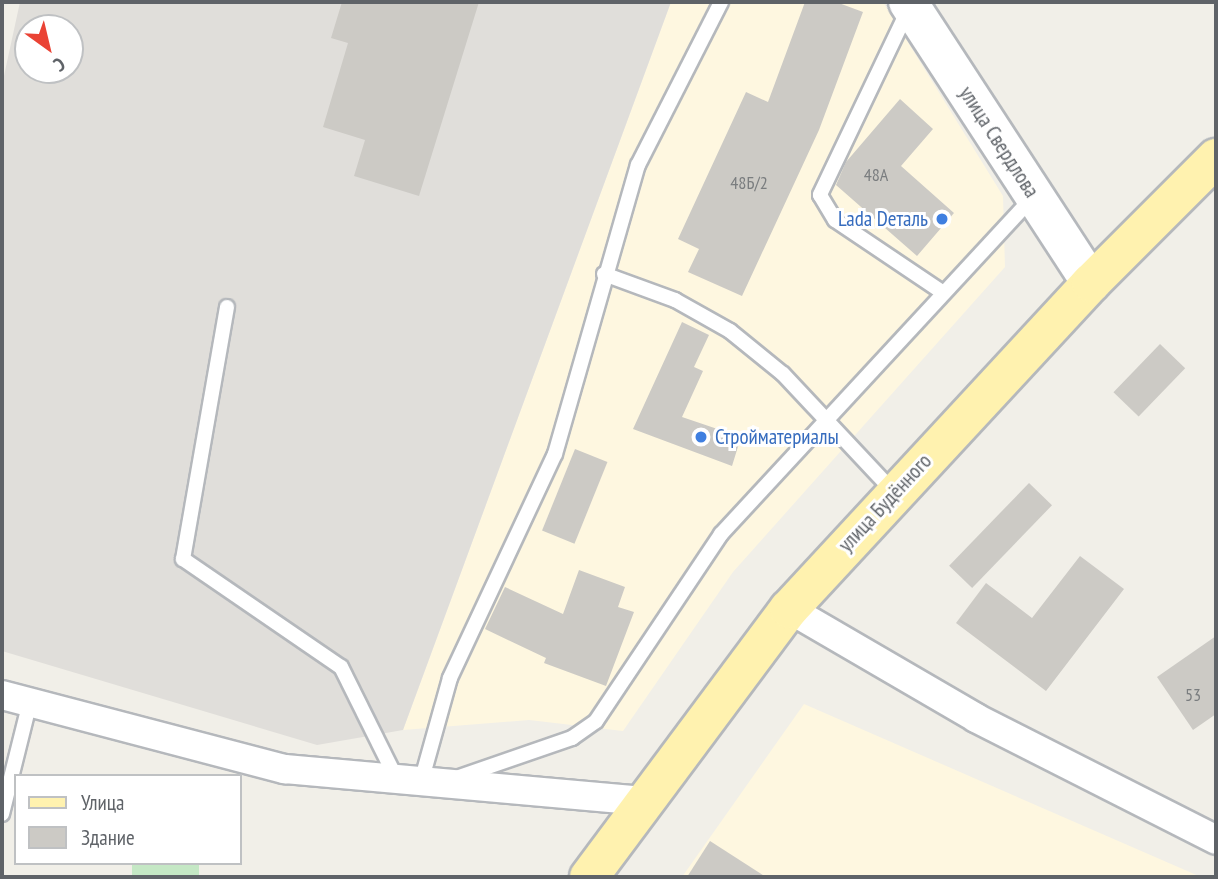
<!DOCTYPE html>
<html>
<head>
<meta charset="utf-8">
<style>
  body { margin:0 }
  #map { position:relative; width:1218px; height:879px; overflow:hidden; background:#f1efe8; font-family:"PT Sans Narrow",sans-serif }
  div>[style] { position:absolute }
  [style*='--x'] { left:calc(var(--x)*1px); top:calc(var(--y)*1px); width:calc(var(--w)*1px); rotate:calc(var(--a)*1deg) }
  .commercial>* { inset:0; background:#fef7e0 }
  .industrial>* { inset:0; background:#e0deda }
  .green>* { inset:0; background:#c5e8c5; transform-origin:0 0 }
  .building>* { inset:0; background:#cccac5; transform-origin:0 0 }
  .roads { filter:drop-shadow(2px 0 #b5b8bc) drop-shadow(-2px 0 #b5b8bc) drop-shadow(0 2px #b5b8bc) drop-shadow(0 -2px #b5b8bc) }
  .lane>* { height:14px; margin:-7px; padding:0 7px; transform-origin:7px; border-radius:7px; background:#fff }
  .street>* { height:28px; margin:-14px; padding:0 14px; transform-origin:14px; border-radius:14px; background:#fff }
  .secondary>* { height:38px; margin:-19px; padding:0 19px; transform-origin:19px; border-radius:19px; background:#fff }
  .primary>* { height:38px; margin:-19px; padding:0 19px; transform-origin:19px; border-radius:19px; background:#fff2af }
  .dots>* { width:19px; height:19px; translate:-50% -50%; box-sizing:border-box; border:4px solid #fff; border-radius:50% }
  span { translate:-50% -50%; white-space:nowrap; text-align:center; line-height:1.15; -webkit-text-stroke:6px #fff; paint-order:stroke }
  .number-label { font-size:18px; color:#7a7d7f }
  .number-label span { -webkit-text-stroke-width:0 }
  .street-label { font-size:21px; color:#5f6368 }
  .shop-label { font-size:21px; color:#366cbe }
  .right { translate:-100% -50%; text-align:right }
  .left { translate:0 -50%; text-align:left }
  .frame { position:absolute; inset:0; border:4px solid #5f6368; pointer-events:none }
  .legend { position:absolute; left:14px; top:774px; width:228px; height:91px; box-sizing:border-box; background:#fff; border:2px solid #bfc1c3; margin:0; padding:9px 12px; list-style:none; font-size:21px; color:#5f6368 }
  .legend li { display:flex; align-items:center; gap:14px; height:35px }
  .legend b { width:35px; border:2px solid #bfc1c3 }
  .north { position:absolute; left:14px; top:14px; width:70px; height:70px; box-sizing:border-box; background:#fff; border:2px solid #bfc1c3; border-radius:50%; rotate:146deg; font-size:19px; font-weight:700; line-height:28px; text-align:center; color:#5f6368 }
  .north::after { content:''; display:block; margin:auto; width:24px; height:32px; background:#ea4335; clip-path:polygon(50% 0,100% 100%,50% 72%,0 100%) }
</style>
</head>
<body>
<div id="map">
  <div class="commercial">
    <i style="clip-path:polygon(671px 2px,883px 2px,1003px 196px,1005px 267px,733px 572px,623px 731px,529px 720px,403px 730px)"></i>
    <i style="clip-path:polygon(804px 704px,1201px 877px,682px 877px)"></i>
  </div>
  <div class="industrial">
    <i style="clip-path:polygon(evenodd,20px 2px,671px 2px,403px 730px,317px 745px,2px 651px,2px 85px,20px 2px,28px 28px,70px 28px,70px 70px,28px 70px,28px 28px)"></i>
  </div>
  <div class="green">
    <i style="left:132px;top:863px;width:67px;height:15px"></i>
  </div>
  <div class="building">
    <i style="clip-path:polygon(342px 2px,479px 2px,419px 196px,354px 176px,365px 140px,323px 127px,348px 43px,331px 38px)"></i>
    <i style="clip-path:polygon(805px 2px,836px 2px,863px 12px,819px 130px,742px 296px,688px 272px,699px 249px,678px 239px,746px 92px,768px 102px)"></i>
    <i style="clip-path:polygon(900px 99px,933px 129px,901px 166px,954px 213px,917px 256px,836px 185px,846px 162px)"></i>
    <i style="clip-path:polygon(682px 322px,709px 335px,694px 367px,703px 371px,682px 417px,741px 437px,732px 466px,633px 429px)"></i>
    <i style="left:1160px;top:344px;width:35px;height:67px;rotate:44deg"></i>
    <i style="left:575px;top:449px;width:35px;height:88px;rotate:22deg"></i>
    <i style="left:1029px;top:483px;width:32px;height:115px;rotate:44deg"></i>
    <i style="clip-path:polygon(1080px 556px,1124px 589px,1046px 691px,956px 623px,986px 583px,1032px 618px)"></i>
    <i style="clip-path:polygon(579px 570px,625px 587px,618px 607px,634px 612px,606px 686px,544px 663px,546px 658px,485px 629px,505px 587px,563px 614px)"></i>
    <i style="clip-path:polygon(1216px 636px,1216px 714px,1193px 730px,1157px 677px)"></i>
    <i style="clip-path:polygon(710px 841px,766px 877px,687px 877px)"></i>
  </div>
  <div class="roads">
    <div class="lane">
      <i style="--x:909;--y:8;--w:207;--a:115.5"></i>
      <i style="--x:820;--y:195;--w:29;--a:59"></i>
      <i style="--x:835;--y:220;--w:129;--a:33.9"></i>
      <i style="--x:604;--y:274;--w:76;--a:20.1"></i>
      <i style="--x:675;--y:300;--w:63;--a:29.4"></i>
      <i style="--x:730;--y:331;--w:68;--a:39.1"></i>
      <i style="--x:783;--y:374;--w:162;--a:46.8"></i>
      <i style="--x:227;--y:307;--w:256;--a:99.9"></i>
      <i style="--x:183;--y:559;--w:191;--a:34.4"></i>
      <i style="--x:341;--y:667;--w:126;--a:63.6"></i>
      <i style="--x:456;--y:778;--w:123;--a:-19"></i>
      <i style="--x:572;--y:738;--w:29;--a:-35"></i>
      <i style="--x:596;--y:721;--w:225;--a:-56.2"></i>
      <i style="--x:721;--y:534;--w:459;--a:-47.2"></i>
      <i style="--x:421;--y:782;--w:108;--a:-74.4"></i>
      <i style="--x:450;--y:678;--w:247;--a:-64.9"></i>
      <i style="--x:555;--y:454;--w:301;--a:-74"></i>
      <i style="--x:638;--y:165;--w:183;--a:-63"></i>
      <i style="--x:2;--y:814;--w:115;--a:-76"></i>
    </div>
    <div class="street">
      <i style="--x:789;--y:609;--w:216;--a:30.2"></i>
      <i style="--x:976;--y:718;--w:269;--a:26.9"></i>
      <i style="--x:2;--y:695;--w:293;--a:14.7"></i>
      <i style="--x:285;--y:769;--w:360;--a:5.1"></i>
    </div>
    <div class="secondary">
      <i style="--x:908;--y:2;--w:335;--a:56.9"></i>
    </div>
    <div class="primary">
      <i style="--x:589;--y:877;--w:334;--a:-53.3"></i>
      <i style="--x:789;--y:609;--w:444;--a:-47.2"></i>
      <i style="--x:1091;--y:283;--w:177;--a:-45"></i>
    </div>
  </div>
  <div class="dots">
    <i style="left:942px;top:219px;background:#3f7fe0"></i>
    <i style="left:701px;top:437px;background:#3f7fe0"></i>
  </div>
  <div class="number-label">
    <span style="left:876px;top:175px">48А</span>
    <span style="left:749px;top:183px">48Б/2</span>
    <span style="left:1193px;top:695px">53</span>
  </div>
  <div class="street-label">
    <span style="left:999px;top:142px;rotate:57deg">улица Свердлова</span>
    <span style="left:885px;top:503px;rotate:-47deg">улица Будённого</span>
  </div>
  <div class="shop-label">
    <span class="right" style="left:928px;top:219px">Lada Dеталь</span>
    <span class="left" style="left:715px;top:437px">Стройматериалы</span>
  </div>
  <div class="frame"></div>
  <ul class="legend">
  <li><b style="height:9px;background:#fff2af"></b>Улица</li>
  <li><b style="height:19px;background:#cccac5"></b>Здание</li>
  </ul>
  <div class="north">С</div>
</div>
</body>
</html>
